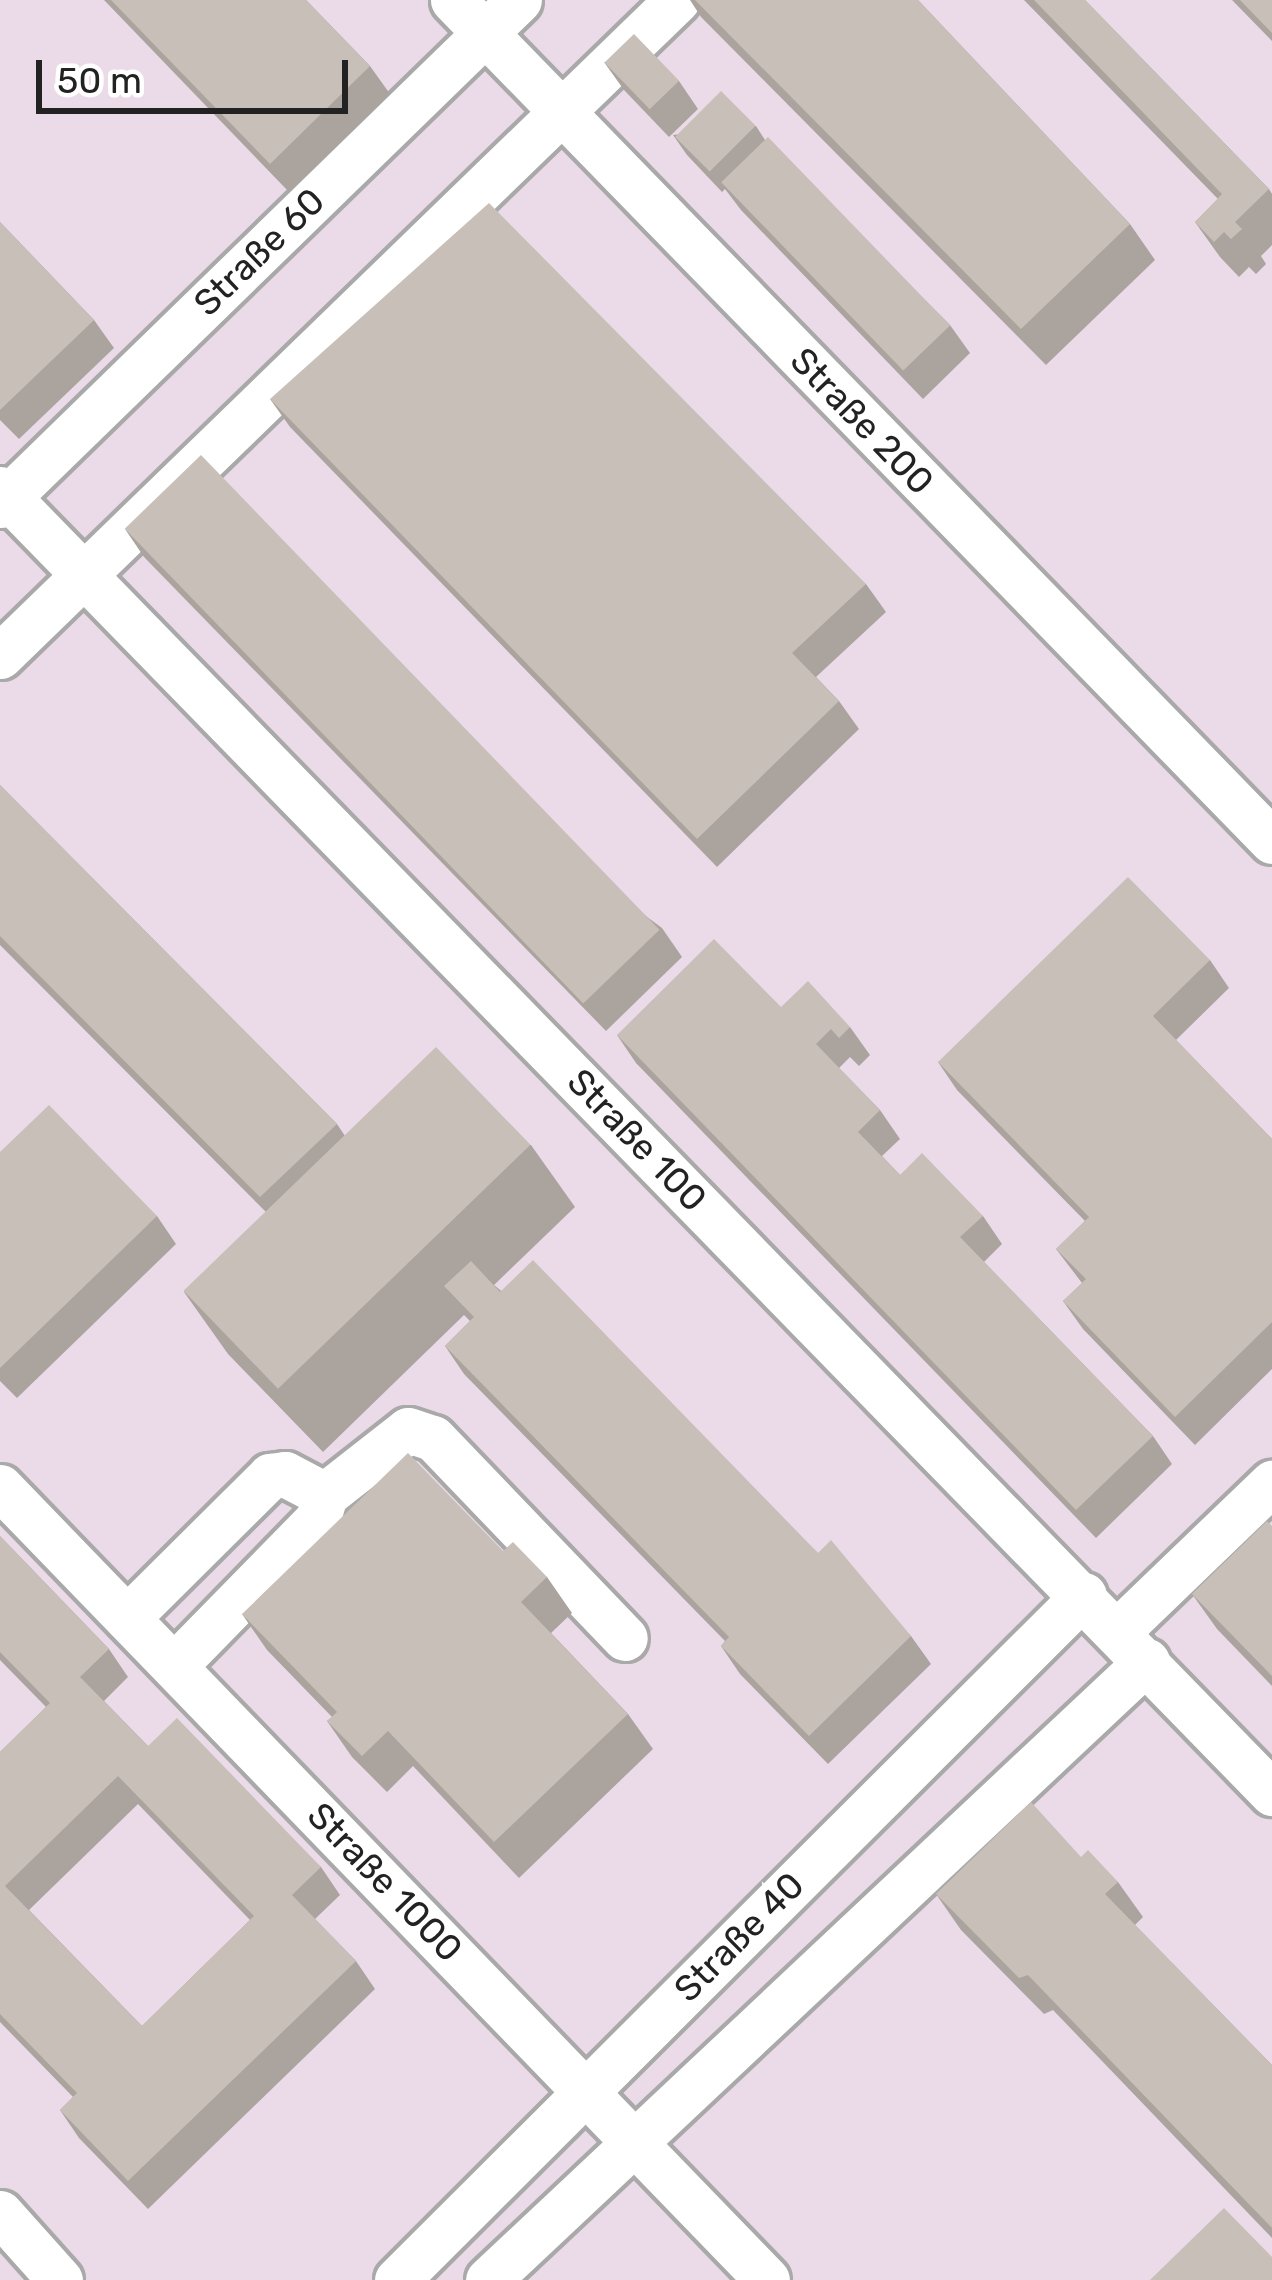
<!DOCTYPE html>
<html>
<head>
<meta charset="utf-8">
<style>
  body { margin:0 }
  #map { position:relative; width:1272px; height:2280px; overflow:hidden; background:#f2efe9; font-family:Rubik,sans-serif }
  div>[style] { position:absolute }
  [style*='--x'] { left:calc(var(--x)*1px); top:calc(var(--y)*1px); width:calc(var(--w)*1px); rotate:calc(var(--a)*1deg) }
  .industrial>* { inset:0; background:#ebdbe8; transform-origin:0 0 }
  .roads { filter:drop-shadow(3px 0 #a9a9a9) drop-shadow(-3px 0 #a9a9a9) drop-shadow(0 3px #a9a9a9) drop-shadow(0 -3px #a9a9a9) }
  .minor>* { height:45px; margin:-22.5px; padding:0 22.5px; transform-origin:22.5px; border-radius:22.5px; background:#fff }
  .wall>* { inset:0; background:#aba49e }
  .building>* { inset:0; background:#c7bfb8; transform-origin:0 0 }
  span { translate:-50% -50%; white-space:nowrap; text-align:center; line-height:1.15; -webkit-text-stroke:9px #fff; paint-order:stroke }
  .street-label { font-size:36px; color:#222 }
  .scale { position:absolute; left:36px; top:60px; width:312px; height:54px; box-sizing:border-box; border:6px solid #222; border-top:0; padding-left:15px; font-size:36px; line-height:42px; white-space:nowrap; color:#222; -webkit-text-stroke:9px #fff; paint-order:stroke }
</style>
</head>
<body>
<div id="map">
  <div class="industrial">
    <i style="left:0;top:0;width:1272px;height:2280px"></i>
  </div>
  <div class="roads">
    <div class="minor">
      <i style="--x:453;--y:0;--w:1174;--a:45.76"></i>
      <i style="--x:0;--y:489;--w:1822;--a:45.71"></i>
      <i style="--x:0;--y:505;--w:724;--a:-44.22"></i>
      <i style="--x:0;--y:656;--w:943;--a:-44.1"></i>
      <i style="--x:0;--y:1487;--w:1103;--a:45.95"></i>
      <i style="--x:127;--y:1618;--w:202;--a:-44.8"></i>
      <i style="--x:270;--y:1476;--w:15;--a:-8"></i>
      <i style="--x:285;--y:1474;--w:45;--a:27.7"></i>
      <i style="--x:325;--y:1495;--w:105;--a:-38.1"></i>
      <i style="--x:408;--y:1430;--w:26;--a:18"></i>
      <i style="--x:433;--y:1438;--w:277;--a:46.2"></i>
      <i style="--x:1118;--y:1631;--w:214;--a:-43.9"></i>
      <i style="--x:174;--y:1666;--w:206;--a:-45.6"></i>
      <i style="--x:318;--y:1519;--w:25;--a:-74"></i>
      <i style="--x:0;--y:2213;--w:90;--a:48.2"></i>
      <i style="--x:397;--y:2280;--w:970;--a:-44.92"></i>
      <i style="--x:488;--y:2280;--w:904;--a:-43.21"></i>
    </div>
  </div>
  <div class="wall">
    <i style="clip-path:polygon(104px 0,306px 0,370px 66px,390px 94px,289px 192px)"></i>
    <i style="clip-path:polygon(690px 0,918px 0,1130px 224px,1155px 260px,1046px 365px,701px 17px)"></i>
    <i style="clip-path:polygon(1024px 0,1085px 0,1269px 189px,1272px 194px,1272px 245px,1261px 256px,1266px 264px,1256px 274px,1249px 267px,1239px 277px,1220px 257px,1195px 222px,1218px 199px)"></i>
    <i style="clip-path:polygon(1232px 0,1272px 0,1272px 41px)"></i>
    <i style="clip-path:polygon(604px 62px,679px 81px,698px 109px,669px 137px,624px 90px)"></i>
    <i style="clip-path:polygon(756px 126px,765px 140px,950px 325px,970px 353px,923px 399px,741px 210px,725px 189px,722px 192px,687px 155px,673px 135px)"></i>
    <i style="clip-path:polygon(0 222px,94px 320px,114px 348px,19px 439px,0 420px)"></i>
    <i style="clip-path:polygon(270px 399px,866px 584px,886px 612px,816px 677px,839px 701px,859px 729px,717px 867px,290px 427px)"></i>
    <i style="clip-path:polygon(125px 529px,662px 928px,682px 957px,606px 1031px,144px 557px)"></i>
    <i style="clip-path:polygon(0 785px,337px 1124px,345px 1136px,531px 1145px,575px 1207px,494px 1285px,818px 1553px,911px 1636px,931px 1664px,828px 1764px,740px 1674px,721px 1646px,725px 1641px,464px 1374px,445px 1346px,470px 1321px,464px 1315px,323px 1452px,228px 1354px,184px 1292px,266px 1212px,0 945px)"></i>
    <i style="clip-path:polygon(1210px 960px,1229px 988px,1176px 1040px,1272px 1139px,1272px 1369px,1195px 1445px,1083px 1329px,1063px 1301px,1082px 1283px,1056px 1249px,1085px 1221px,957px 1090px,938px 1062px)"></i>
    <i style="clip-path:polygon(781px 1007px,850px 1027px,870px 1055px,859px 1066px,850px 1057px,839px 1068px,880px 1110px,900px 1139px,882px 1156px,900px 1175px,983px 1216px,1002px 1244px,984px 1262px,1153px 1436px,1172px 1464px,1096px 1538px,636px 1063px,617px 1035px)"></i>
    <i style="clip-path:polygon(0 1152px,157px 1216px,176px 1244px,17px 1398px,0 1381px)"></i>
    <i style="clip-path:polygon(1272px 1526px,1272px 1686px,1217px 1629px,1192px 1594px)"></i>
    <i style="clip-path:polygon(evenodd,0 1536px,109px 1649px,128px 1677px,104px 1701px,148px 1746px,321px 1867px,340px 1895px,315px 1919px,356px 1961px,375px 1989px,148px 2209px,79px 2138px,60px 2110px,73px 2097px,0 2022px,0 1752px,46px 1707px,0 1660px,0 1536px,138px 1804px,250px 1920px,142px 2026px,29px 1910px,138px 1804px)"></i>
    <i style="clip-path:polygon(503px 1551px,547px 1577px,572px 1613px,551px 1633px,628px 1714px,653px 1749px,519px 1878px,413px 1766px,387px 1792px,352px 1757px,327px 1721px,332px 1717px,267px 1650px,242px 1614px)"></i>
    <i style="clip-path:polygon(1081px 1857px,1118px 1882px,1143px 1917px,1135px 1925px,1272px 2065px,1272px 2238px,1053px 2010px,1044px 2014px,961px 1930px,936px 1894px)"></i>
  </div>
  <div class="building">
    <i style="clip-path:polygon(111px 0,306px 0,370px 66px,270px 164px)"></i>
    <i style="clip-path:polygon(695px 0,918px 0,1130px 224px,1021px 329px)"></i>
    <i style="clip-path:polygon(1034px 0,1085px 0,1269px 189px,1235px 222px,1242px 229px,1231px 239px,1224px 232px,1214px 242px,1195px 222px,1222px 194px)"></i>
    <i style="clip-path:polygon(1240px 0,1272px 0,1272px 33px)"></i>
    <i style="left:634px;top:34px;width:65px;height:41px;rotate:46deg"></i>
    <i style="left:721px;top:91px;width:49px;height:65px;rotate:45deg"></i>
    <i style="left:768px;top:137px;width:262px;height:65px;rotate:46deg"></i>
    <i style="clip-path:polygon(489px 203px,866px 584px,792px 653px,839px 701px,697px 839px,270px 399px)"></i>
    <i style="clip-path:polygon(0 222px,94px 320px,0 410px)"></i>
    <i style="left:201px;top:455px;width:660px;height:106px;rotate:46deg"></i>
    <i style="clip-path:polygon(0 785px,337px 1124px,260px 1197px,0 936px)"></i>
    <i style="clip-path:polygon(1128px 877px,1210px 960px,1153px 1016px,1272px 1139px,1272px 1322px,1175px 1417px,1063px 1301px,1086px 1279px,1056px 1249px,1089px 1217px,938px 1062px)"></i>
    <i style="clip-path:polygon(714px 939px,781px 1007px,808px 981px,850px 1027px,839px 1038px,831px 1029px,816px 1044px,880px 1110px,858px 1132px,900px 1175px,922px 1153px,983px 1216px,960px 1237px,1153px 1436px,1076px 1510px,617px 1035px)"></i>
    <i style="left:436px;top:1047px;width:136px;height:351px;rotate:46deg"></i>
    <i style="clip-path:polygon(49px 1105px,157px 1216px,0 1368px,0 1152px)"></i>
    <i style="clip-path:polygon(533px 1260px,818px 1553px,831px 1540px,911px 1636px,809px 1736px,721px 1646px,729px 1637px,445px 1346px,474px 1317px,444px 1286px,471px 1261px,500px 1292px)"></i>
    <i style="clip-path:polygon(408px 1453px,503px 1551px,513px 1542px,547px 1577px,521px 1602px,628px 1714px,494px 1842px,388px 1731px,362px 1756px,327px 1721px,337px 1712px,242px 1614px)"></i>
    <i style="clip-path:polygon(1267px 1521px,1272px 1526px,1272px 1676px,1192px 1594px)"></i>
    <i style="clip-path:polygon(evenodd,0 1536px,109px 1649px,80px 1677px,148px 1746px,177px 1718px,321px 1867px,292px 1895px,356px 1961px,128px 2181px,60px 2110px,77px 2093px,0 2014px,0 1752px,50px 1703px,0 1652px,0 1536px,118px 1776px,254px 1916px,142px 2026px,5px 1886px,118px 1776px)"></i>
    <i style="clip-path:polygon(1031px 1802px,1081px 1857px,1088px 1850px,1118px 1882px,1105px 1894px,1272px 2065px,1272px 2228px,1028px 1975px,1019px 1978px,936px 1894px)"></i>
    <i style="clip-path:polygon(1224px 2208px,1272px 2257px,1272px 2280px,1150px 2280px)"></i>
  </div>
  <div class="street-label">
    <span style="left:259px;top:252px;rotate:-44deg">Straße 60</span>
    <span style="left:862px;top:421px;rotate:46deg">Straße 200</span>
    <span style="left:637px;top:1140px;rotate:46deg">Straße 100</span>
    <span style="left:385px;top:1882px;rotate:46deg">Straße 1000</span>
    <span style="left:739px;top:1937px;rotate:-45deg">Straße 40</span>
  </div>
  <div class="scale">50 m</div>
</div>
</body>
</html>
